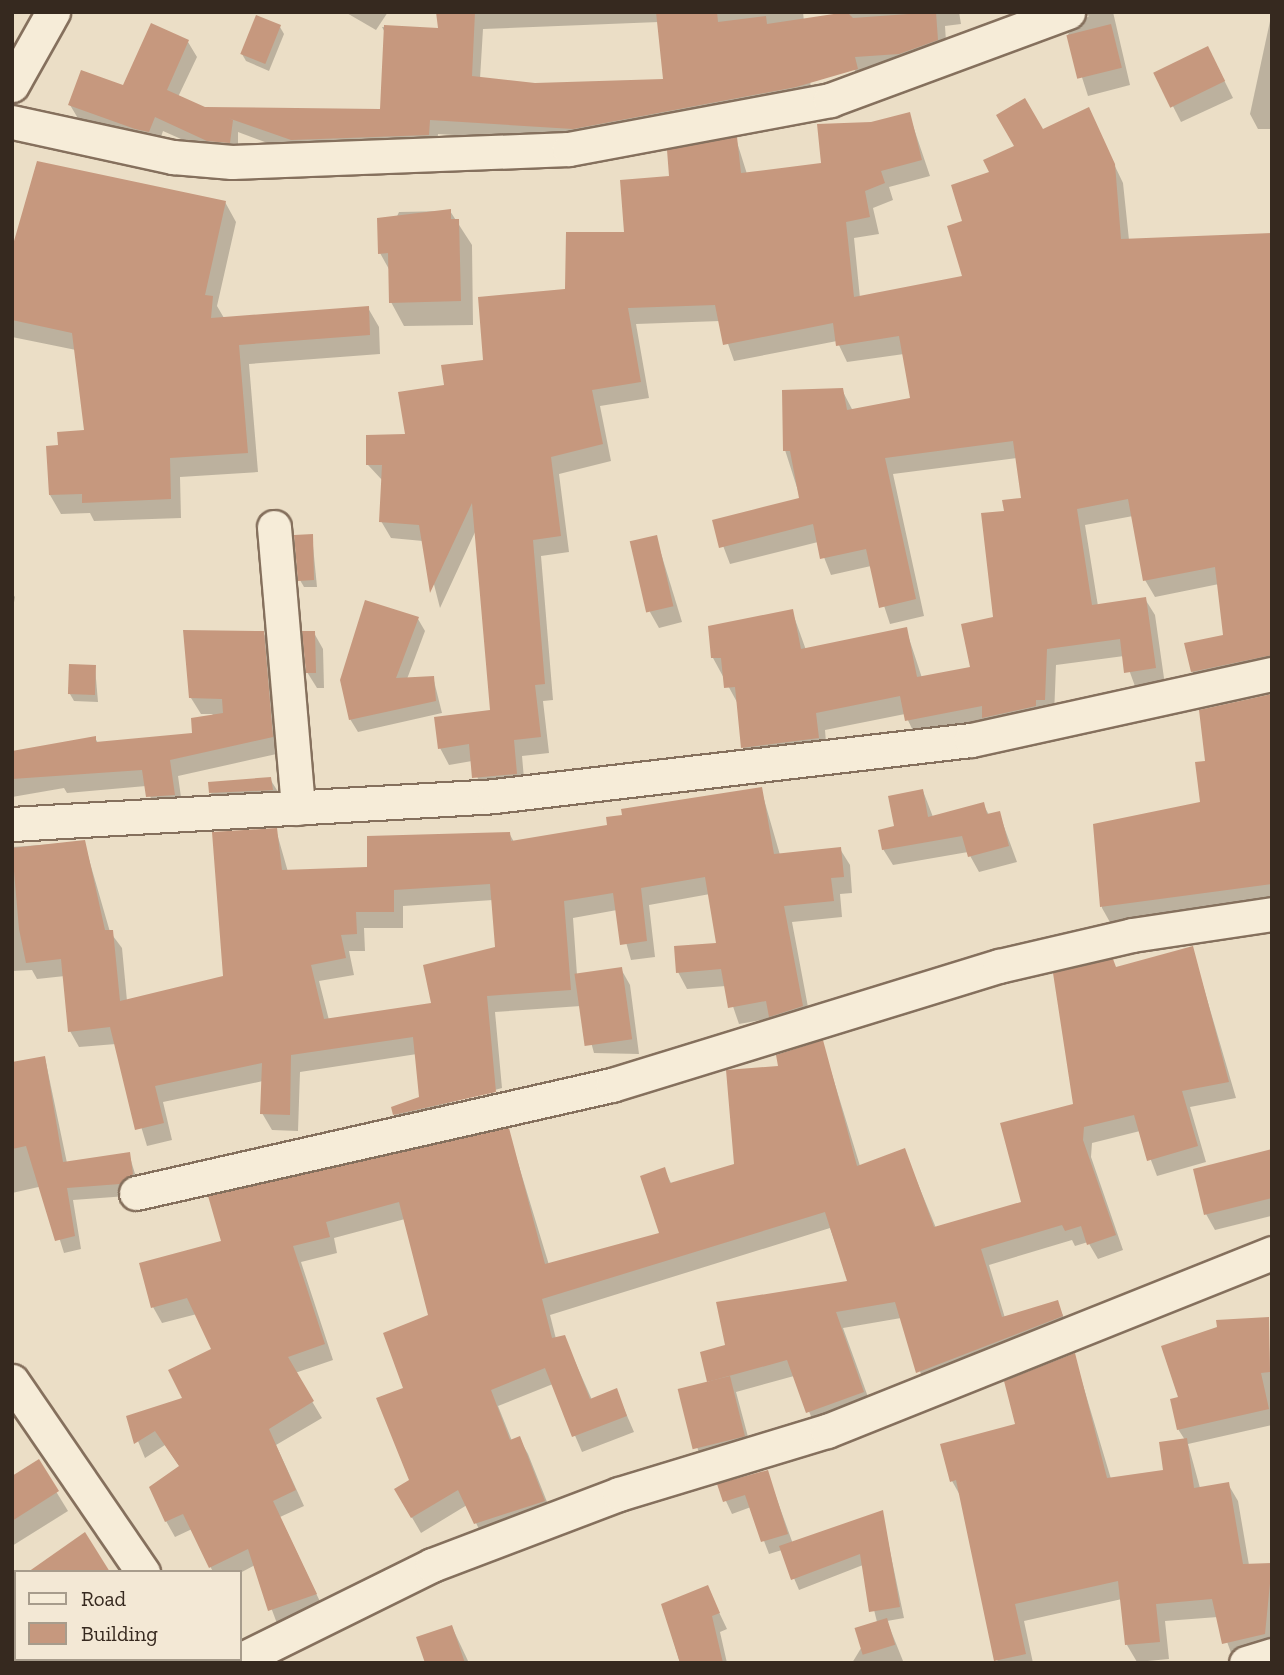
<!DOCTYPE html>
<html>
<head>
<meta charset="utf-8">
<style>
  body { margin:0 }
  #map { position:relative; width:1284px; height:1675px; overflow:hidden; background:#ebdec6; font-family:"Zilla Slab",serif }
  div>[style] { position:absolute }
  [style*='--x'] { left:calc(var(--x)*1px); top:calc(var(--y)*1px); width:calc(var(--w)*1px); rotate:calc(var(--a)*1deg) }
  .shadow>* { inset:0; background:#0003; transform-origin:0 0 }
  .building>* { inset:0; background:#c6987e; transform-origin:0 0 }
  .roads { filter:drop-shadow(2px 0 #85705d) drop-shadow(-2px 0 #85705d) drop-shadow(0 2px #85705d) drop-shadow(0 -2px #85705d) }
  .minor>* { height:33px; margin:-16.5px; padding:0 16.5px; transform-origin:16.5px; border-radius:16.5px; background:#f6ecd8 }
  span { translate:-50% -50%; white-space:nowrap; text-align:center; line-height:1.15; -webkit-text-stroke:5px #f3e8d5; paint-order:stroke }
  .frame { position:absolute; inset:0; border:14px solid #36291f; pointer-events:none }
  .legend { position:absolute; left:14px; top:1570px; width:228px; height:91px; box-sizing:border-box; background:#f3e8d5; border:2px solid #a79c8c; margin:0; padding:9px 12px; list-style:none; font-size:21px; color:#36291f }
  .legend li { display:flex; align-items:center; gap:14px; height:35px }
  .legend b { width:35px; border:2px solid #a79c8c }
</style>
</head>
<body>
<div id="map">
  <div class="shadow">
    <i style="clip-path:polygon(345px 12px,388px 12px,376px 30px)"></i>
    <i style="clip-path:polygon(evenodd,438px 12px,803px 12px,812px 99px,582px 143px,438px 134px,437px 150px,300px 155px,238px 132px,238px 157px,217px 155px,163px 131px,158px 146px,79px 120px,70px 105px,124px 87px,188px 42px,197px 57px,178px 97px,205px 109px,382px 111px,389px 40px,382px 27px,439px 30px,438px 12px,659px 22px,665px 81px,535px 85px,480px 79px,483px 29px,659px 22px)"></i>
    <i style="clip-path:polygon(845px 12px,959px 12px,961px 24px,945px 26px,947px 57px,857px 74px,847px 57px)"></i>
    <i style="clip-path:polygon(1084px 12px,1113px 12px,1130px 85px,1088px 96px,1068px 34px,1089px 16px)"></i>
    <i style="clip-path:polygon(1272px 12px,1272px 129px,1258px 129px,1250px 114px)"></i>
    <i style="clip-path:polygon(280px 27px,284px 34px,269px 71px,246px 61px,242px 54px)"></i>
    <i style="clip-path:polygon(1216px 64px,1233px 98px,1181px 122px,1156px 73px)"></i>
    <i style="clip-path:polygon(1088px 110px,1123px 183px,1129px 240px,1272px 235px,1272px 675px,1202px 688px,1192px 671px,1225px 636px,1219px 584px,1155px 597px,1145px 580px,1133px 516px,1085px 525px,1098px 606px,1145px 599px,1155px 615px,1165px 685px,1136px 689px,1124px 656px,1056px 665px,1054px 716px,916px 737px,905px 714px,825px 730px,827px 755px,753px 764px,743px 747px,738px 704px,713px 658px,792px 611px,806px 650px,906px 629px,922px 678px,972px 668px,995px 618px,1006px 512px,1023px 499px,1017px 458px,893px 474px,924px 616px,890px 624px,871px 566px,831px 575px,818px 542px,730px 564px,714px 522px,801px 500px,785px 450px,842px 390px,853px 411px,913px 399px,904px 354px,847px 362px,837px 341px,734px 361px,720px 321px,636px 324px,649px 398px,600px 406px,611px 461px,559px 474px,569px 552px,541px 556px,553px 700px,543px 701px,549px 753px,522px 756px,525px 790px,483px 794px,472px 761px,449px 765px,440px 748px,492px 711px,476px 530px,440px 608px,423px 541px,391px 538px,381px 521px,383px 481px,368px 465px,407px 436px,446px 387px,485px 362px,626px 234px,671px 177px,736px 139px,747px 174px,823px 165px,871px 124px,909px 114px,930px 176px,889px 187px,893px 200px,873px 208px,879px 234px,854px 238px,860px 298px,964px 277px,964px 223px,991px 174px,1043px 132px)"></i>
    <i style="clip-path:polygon(225px 202px,236px 222px,217px 306px,224px 318px,368px 308px,379px 327px,380px 354px,249px 364px,258px 472px,180px 477px,181px 518px,94px 521px,90px 513px,61px 514px,50px 495px,60px 447px,86px 432px,76px 350px,12px 337px,12px 250px)"></i>
    <i style="clip-path:polygon(450px 211px,472px 245px,473px 325px,404px 326px,391px 302px,390px 271px,380px 253px,399px 212px)"></i>
    <i style="clip-path:polygon(312px 536px,317px 587px,304px 587px,300px 580px)"></i>
    <i style="clip-path:polygon(656px 537px,682px 622px,659px 628px,650px 612px)"></i>
    <i style="clip-path:polygon(12px 593px,15px 597px,12px 613px)"></i>
    <i style="clip-path:polygon(418px 619px,425px 631px,407px 679px,433px 677px,442px 713px,358px 732px,350px 719px)"></i>
    <i style="clip-path:polygon(263px 632px,272px 649px,281px 753px,178px 776px,183px 811px,157px 813px,146px 786px,67px 793px,64px 788px,12px 797px,12px 753px,95px 738px,98px 743px,194px 734px,213px 714px,201px 714px,191px 698px)"></i>
    <i style="clip-path:polygon(314px 633px,323px 649px,324px 688px,317px 688px,307px 672px)"></i>
    <i style="clip-path:polygon(95px 667px,98px 702px,74px 701px,70px 694px)"></i>
    <i style="clip-path:polygon(1272px 696px,1272px 913px,1111px 924px,1102px 908px,1095px 826px,1202px 803px,1207px 762px)"></i>
    <i style="clip-path:polygon(270px 779px,280px 795px,220px 809px,211px 793px)"></i>
    <i style="clip-path:polygon(evenodd,761px 789px,780px 855px,840px 849px,850px 865px,852px 893px,840px 894px,842px 917px,792px 922px,811px 1023px,780px 1032px,772px 1018px,739px 1024px,726px 986px,687px 989px,678px 972px,718px 944px,710px 894px,649px 905px,655px 957px,631px 960px,617px 910px,573px 918px,577px 975px,621px 969px,630px 985px,639px 1054px,594px 1053px,581px 1006px,495px 1012px,502px 1088px,427px 1109px,503px 1092px,504px 1108px,404px 1131px,395px 1114px,421px 1099px,417px 1054px,300px 1072px,298px 1131px,272px 1130px,262px 1113px,263px 1081px,163px 1102px,172px 1140px,147px 1146px,116px 1044px,79px 1047px,70px 1031px,65px 976px,37px 979px,32px 970px,12px 971px,12px 847px,84px 842px,110px 932px,122px 948px,127px 1001px,225px 977px,276px 830px,288px 872px,369px 869px,509px 833px,514px 842px,609px 826px,761px 789px,493px 900px,496px 949px,433px 1004px,329px 1020px,319px 981px,354px 975px,349px 951px,365px 951px,364px 928px,403px 928px,403px 906px,493px 900px)"></i>
    <i style="clip-path:polygon(923px 791px,933px 817px,983px 804px,989px 815px,999px 813px,1017px 862px,979px 872px,968px 852px,893px 865px,883px 849px)"></i>
    <i style="clip-path:polygon(1192px 948px,1236px 1098px,1190px 1107px,1206px 1162px,1157px 1176px,1140px 1131px,1092px 1143px,1091px 1157px,1123px 1250px,1098px 1259px,1088px 1242px,1075px 1246px,1072px 1240px,989px 1265px,1005px 1318px,1057px 1302px,1070px 1332px,926px 1388px,901px 1318px,843px 1328px,872px 1408px,816px 1428px,794px 1376px,736px 1392px,751px 1448px,702px 1463px,680px 1391px,710px 1383px,727px 1346px,849px 1282px,830px 1228px,550px 1315px,556px 1339px,564px 1337px,592px 1400px,616px 1390px,634px 1432px,582px 1452px,553px 1384px,498px 1406px,512px 1441px,519px 1438px,528px 1454px,553px 1517px,484px 1539px,467px 1505px,421px 1533px,396px 1490px,411px 1481px,405px 1389px,430px 1316px,405px 1219px,334px 1238px,337px 1253px,301px 1262px,333px 1360px,295px 1373px,322px 1418px,276px 1445px,304px 1506px,280px 1517px,324px 1610px,278px 1626px,255px 1565px,240px 1573px,213px 1572px,192px 1529px,175px 1537px,166px 1521px,180px 1467px,165px 1445px,145px 1458px,128px 1417px,184px 1399px,214px 1350px,197px 1314px,162px 1323px,153px 1307px,223px 1242px,508px 1130px,549px 1265px,661px 1234px,664px 1169px,672px 1185px,736px 1165px,780px 1067px,822px 1042px,860px 1166px,904px 1150px,936px 1228px,1023px 1203px,1075px 1105px,1117px 969px)"></i>
    <i style="clip-path:polygon(45px 1058px,67px 1163px,129px 1154px,139px 1187px,127px 1196px,73px 1200px,81px 1249px,64px 1253px,43px 1186px,12px 1193px,12px 1063px)"></i>
    <i style="clip-path:polygon(1272px 1150px,1271px 1216px,1215px 1230px,1206px 1214px)"></i>
    <i style="clip-path:polygon(1268px 1319px,1272px 1425px,1188px 1444px,1200px 1488px,1228px 1484px,1238px 1501px,1249px 1565px,1272px 1564px,1272px 1652px,1234px 1661px,1218px 1617px,1165px 1621px,1169px 1659px,1137px 1662px,1127px 1645px,1122px 1599px,1024px 1621px,1033px 1663px,998px 1663px,961px 1497px,952px 1481px,1017px 1425px,1074px 1355px,1111px 1479px,1165px 1471px,1185px 1440px,1178px 1429px,1181px 1398px)"></i>
    <i style="clip-path:polygon(38px 1462px,68px 1511px,12px 1546px,12px 1479px)"></i>
    <i style="clip-path:polygon(767px 1472px,793px 1544px,882px 1513px,904px 1618px,887px 1621px,903px 1661px,852px 1663px,877px 1622px,863px 1565px,799px 1590px,782px 1550px,769px 1554px,751px 1507px,732px 1514px,719px 1486px)"></i>
    <i style="left:16px;top:1582px;width:73px;height:5px;rotate:90deg"></i>
    <i style="clip-path:polygon(707px 1587px,727px 1629px,720px 1632px,727px 1663px,680px 1663px,663px 1605px)"></i>
    <i style="clip-path:polygon(452px 1627px,469px 1663px,427px 1663px)"></i>
    <i style="left:25px;top:1659px;width:128px;height:4px"></i>
  </div>
  <div class="building">
    <i style="clip-path:polygon(436px 12px,475px 12px,472px 76px,535px 83px,663px 79px,656px 12px,717px 12px,718px 22px,766px 16px,767px 24px,847px 12px,853px 18px,936px 12px,938px 40px,899px 54px,855px 57px,858px 69px,796px 87px,573px 129px,430px 120px,429px 135px,291px 140px,228px 118px,233px 120px,230px 143px,207px 141px,155px 117px,149px 132px,135px 129px,68px 105px,81px 70px,123px 85px,151px 23px,189px 40px,167px 90px,205px 107px,380px 109px,384px 25px,438px 28px)"></i>
    <i style="left:256px;top:15px;width:27px;height:42px;rotate:22deg"></i>
    <i style="left:1111px;top:24px;width:45px;height:46px;rotate:76deg"></i>
    <i style="left:1208px;top:46px;width:39px;height:61px;rotate:64deg"></i>
    <i style="clip-path:polygon(1025px 98px,1043px 129px,1089px 107px,1115px 164px,1121px 239px,1272px 233px,1272px 655px,1191px 672px,1184px 643px,1223px 635px,1215px 567px,1143px 581px,1128px 499px,1077px 509px,1092px 605px,1146px 597px,1156px 668px,1124px 673px,1120px 639px,1047px 649px,1045px 700px,1036px 700px,1036px 706px,982px 718px,982px 706px,905px 721px,900px 696px,816px 713px,819px 738px,741px 748px,735px 687px,724px 688px,721px 658px,711px 658px,708px 626px,793px 609px,801px 649px,907px 627px,917px 677px,970px 667px,961px 624px,993px 617px,981px 513px,1004px 511px,1002px 500px,1021px 498px,1013px 441px,885px 458px,916px 599px,879px 608px,866px 549px,820px 559px,813px 524px,719px 548px,712px 520px,799px 498px,790px 451px,783px 451px,782px 390px,843px 388px,847px 410px,910px 398px,899px 336px,836px 346px,833px 323px,723px 345px,715px 305px,628px 308px,641px 382px,592px 390px,603px 444px,551px 457px,561px 536px,533px 540px,545px 684px,535px 685px,541px 737px,514px 740px,517px 774px,472px 778px,469px 744px,438px 749px,434px 717px,490px 710px,472px 503px,430px 593px,419px 525px,379px 522px,382px 465px,366px 465px,366px 435px,405px 434px,398px 392px,444px 385px,441px 365px,483px 360px,478px 297px,565px 289px,566px 232px,624px 232px,620px 180px,669px 176px,667px 150px,737px 137px,741px 173px,821px 163px,817px 124px,871px 122px,910px 112px,922px 160px,881px 171px,885px 183px,865px 191px,870px 217px,846px 222px,854px 297px,962px 276px,947px 226px,962px 221px,951px 185px,989px 172px,983px 160px,1014px 146px,996px 115px)"></i>
    <i style="clip-path:polygon(37px 161px,226px 201px,205px 295px,213px 296px,211px 318px,369px 306px,370px 335px,239px 345px,248px 453px,170px 458px,171px 499px,82px 503px,82px 494px,49px 495px,46px 446px,58px 445px,57px 432px,84px 430px,72px 333px,12px 320px,12px 248px)"></i>
    <i style="clip-path:polygon(451px 209px,451px 219px,459px 219px,461px 301px,389px 303px,388px 253px,378px 254px,377px 218px)"></i>
    <i style="clip-path:polygon(313px 534px,314px 580px,298px 581px,294px 535px)"></i>
    <i style="left:657px;top:535px;width:73px;height:28px;rotate:77deg"></i>
    <i style="clip-path:polygon(365px 600px,419px 617px,396px 678px,434px 676px,436px 701px,349px 720px,340px 680px)"></i>
    <i style="clip-path:polygon(183px 630px,264px 631px,273px 737px,170px 760px,175px 795px,146px 797px,142px 770px,12px 779px,12px 751px,96px 736px,96px 742px,192px 733px,191px 718px,223px 713px,222px 699px,189px 698px)"></i>
    <i style="clip-path:polygon(302px 631px,315px 631px,316px 673px,306px 673px)"></i>
    <i style="left:69px;top:664px;width:27px;height:30px;rotate:2deg"></i>
    <i style="clip-path:polygon(1272px 694px,1272px 884px,1100px 907px,1093px 824px,1200px 802px,1195px 762px,1205px 761px,1199px 710px)"></i>
    <i style="clip-path:polygon(271px 777px,273px 790px,209px 793px,208px 782px)"></i>
    <i style="clip-path:polygon(evenodd,762px 787px,774px 854px,841px 847px,844px 877px,831px 878px,834px 901px,784px 906px,803px 1006px,769px 1017px,766px 1001px,728px 1008px,721px 969px,676px 973px,674px 946px,716px 943px,705px 877px,641px 888px,647px 941px,620px 945px,613px 893px,564px 901px,571px 990px,487px 996px,496px 1092px,393px 1115px,391px 1107px,419px 1097px,413px 1037px,291px 1055px,290px 1115px,260px 1114px,262px 1063px,155px 1086px,164px 1123px,135px 1130px,110px 1027px,68px 1032px,61px 959px,26px 963px,19px 929px,12px 848px,85px 840px,105px 930px,113px 930px,120px 1001px,223px 976px,212px 832px,277px 828px,282px 870px,367px 867px,367px 836px,510px 832px,511px 841px,607px 825px,606px 817px,622px 815px,621px 809px,762px 787px,490px 884px,495px 947px,423px 965px,431px 1003px,324px 1019px,311px 965px,346px 958px,341px 935px,357px 934px,356px 912px,394px 912px,394px 890px,490px 884px)"></i>
    <i style="clip-path:polygon(923px 789px,928px 817px,984px 802px,987px 814px,1000px 811px,1009px 846px,968px 857px,962px 836px,882px 850px,878px 830px,894px 826px,888px 796px)"></i>
    <i style="clip-path:polygon(1193px 946px,1229px 1082px,1182px 1091px,1198px 1146px,1147px 1161px,1134px 1115px,1084px 1127px,1083px 1140px,1116px 1235px,1087px 1245px,1081px 1226px,1065px 1231px,1062px 1225px,981px 1249px,1002px 1317px,1058px 1300px,1063px 1316px,916px 1373px,895px 1302px,836px 1312px,864px 1392px,806px 1413px,787px 1360px,707px 1382px,700px 1352px,725px 1345px,716px 1302px,847px 1281px,825px 1212px,542px 1299px,552px 1338px,565px 1335px,590px 1399px,617px 1388px,627px 1416px,572px 1437px,545px 1368px,491px 1390px,510px 1440px,520px 1436px,545px 1501px,474px 1524px,458px 1490px,411px 1518px,394px 1489px,409px 1480px,376px 1398px,403px 1388px,383px 1333px,428px 1315px,399px 1202px,326px 1222px,330px 1237px,293px 1246px,325px 1344px,288px 1357px,314px 1401px,269px 1429px,296px 1490px,273px 1501px,317px 1594px,268px 1611px,248px 1549px,209px 1568px,183px 1514px,165px 1522px,149px 1487px,179px 1466px,155px 1431px,134px 1444px,126px 1416px,182px 1398px,168px 1370px,211px 1349px,187px 1298px,151px 1308px,139px 1263px,221px 1241px,208px 1196px,509px 1128px,545px 1264px,659px 1233px,640px 1176px,665px 1167px,670px 1183px,734px 1164px,726px 1070px,778px 1066px,776px 1055px,823px 1040px,857px 1166px,905px 1148px,934px 1227px,1021px 1202px,1000px 1123px,1073px 1104px,1053px 973px,1113px 959px,1116px 967px)"></i>
    <i style="left:622px;top:967px;width:73px;height:48px;rotate:82deg"></i>
    <i style="clip-path:polygon(45px 1056px,63px 1162px,130px 1152px,133px 1174px,120px 1184px,67px 1188px,75px 1236px,55px 1241px,26px 1146px,12px 1149px,12px 1062px)"></i>
    <i style="clip-path:polygon(1272px 1149px,1272px 1198px,1204px 1215px,1193px 1169px)"></i>
    <i style="clip-path:polygon(1269px 1317px,1270px 1372px,1261px 1373px,1269px 1409px,1177px 1430px,1170px 1399px,1178px 1397px,1161px 1346px,1217px 1327px,1216px 1320px)"></i>
    <i style="clip-path:polygon(1075px 1353px,1107px 1478px,1163px 1470px,1159px 1442px,1187px 1438px,1194px 1488px,1229px 1482px,1243px 1564px,1272px 1563px,1265px 1634px,1222px 1644px,1212px 1599px,1156px 1604px,1160px 1642px,1125px 1645px,1118px 1581px,1015px 1604px,1026px 1654px,994px 1661px,956px 1480px,950px 1482px,940px 1444px,1015px 1424px,1004px 1381px)"></i>
    <i style="left:730px;top:1376px;width:62px;height:54px;rotate:76deg"></i>
    <i style="clip-path:polygon(39px 1459px,59px 1491px,12px 1521px,12px 1476px)"></i>
    <i style="clip-path:polygon(768px 1470px,788px 1534px,761px 1542px,745px 1495px,723px 1502px,717px 1484px)"></i>
    <i style="clip-path:polygon(883px 1510px,900px 1607px,869px 1612px,860px 1554px,791px 1580px,779px 1546px)"></i>
    <i style="clip-path:polygon(85px 1532px,110px 1572px,28px 1572px)"></i>
    <i style="clip-path:polygon(708px 1585px,720px 1613px,712px 1616px,723px 1663px,680px 1663px,661px 1604px)"></i>
    <i style="left:887px;top:1618px;width:28px;height:34px;rotate:73deg"></i>
    <i style="clip-path:polygon(452px 1625px,465px 1663px,425px 1663px,416px 1637px)"></i>
  </div>
  <div class="roads">
    <div class="minor">
      <i style="--x:12;--y:85;--w:84;--a:-60.7"></i>
      <i style="--x:12;--y:122;--w:165;--a:12.3"></i>
      <i style="--x:173;--y:157;--w:59;--a:4.8"></i>
      <i style="--x:232;--y:162;--w:337;--a:-2.2"></i>
      <i style="--x:569;--y:149;--w:266;--a:-10.6"></i>
      <i style="--x:830;--y:100;--w:254;--a:-20.3"></i>
      <i style="--x:274;--y:527;--w:282;--a:85.1"></i>
      <i style="--x:12;--y:824;--w:483;--a:-3.3"></i>
      <i style="--x:494;--y:796;--w:480;--a:-6.7"></i>
      <i style="--x:971;--y:740;--w:308;--a:-12.4"></i>
      <i style="--x:136;--y:1193;--w:488;--a:-12.8"></i>
      <i style="--x:612;--y:1085;--w:405;--a:-17.1"></i>
      <i style="--x:999;--y:966;--w:137;--a:-13.1"></i>
      <i style="--x:1132;--y:935;--w:142;--a:-8.5"></i>
      <i style="--x:12;--y:1381;--w:232;--a:55.6"></i>
      <i style="--x:202;--y:1659;--w:4;--a:63"></i>
      <i style="--x:234;--y:1663;--w:221;--a:-26.3"></i>
      <i style="--x:432;--y:1565;--w:200;--a:-20.8"></i>
      <i style="--x:619;--y:1494;--w:217;--a:-16.9"></i>
      <i style="--x:827;--y:1431;--w:479;--a:-21.8"></i>
      <i style="--x:1246;--y:1663;--w:27;--a:-17"></i>
    </div>
  </div>
  <div class="frame"></div>
  <ul class="legend">
  <li><b style="height:9px;background:#f6ecd8"></b>Road</li>
  <li><b style="height:19px;background:#c6987e"></b>Building</li>
  </ul>
</div>
</body>
</html>
